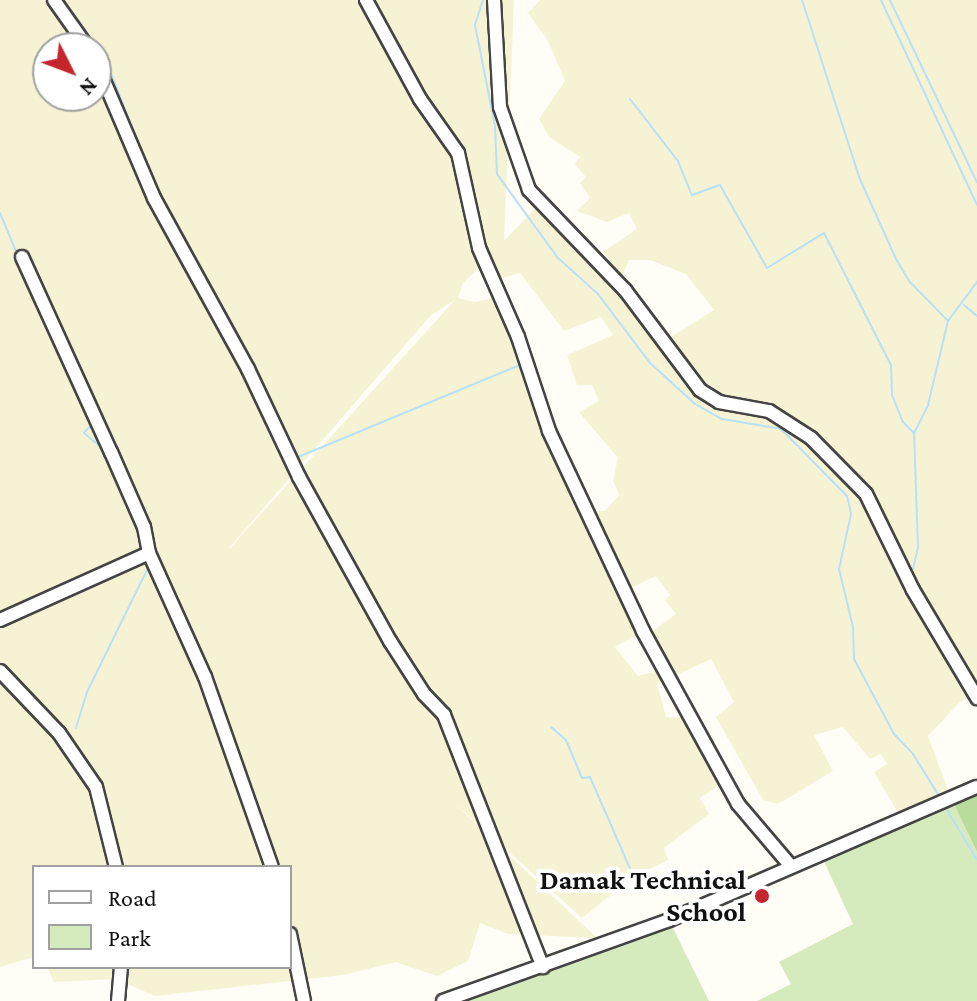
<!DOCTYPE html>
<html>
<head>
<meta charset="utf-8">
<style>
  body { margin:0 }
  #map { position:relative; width:977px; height:1001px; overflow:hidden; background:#fffdf5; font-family:"Crimson Pro",serif }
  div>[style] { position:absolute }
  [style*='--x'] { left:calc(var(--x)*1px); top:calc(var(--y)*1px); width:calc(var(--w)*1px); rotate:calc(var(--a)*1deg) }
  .farmland>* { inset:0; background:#f6f3d4 }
  .green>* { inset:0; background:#d5ebbd }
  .forest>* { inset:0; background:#b9dc9c }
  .stream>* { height:2px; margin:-1px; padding:0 1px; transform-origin:1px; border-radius:1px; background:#b9e0f7 }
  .roads { filter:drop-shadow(2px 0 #444) drop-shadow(-2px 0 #444) drop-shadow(0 2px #444) drop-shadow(0 -2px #444) }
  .minor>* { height:12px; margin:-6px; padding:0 6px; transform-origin:6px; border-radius:6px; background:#fff }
  .dots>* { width:22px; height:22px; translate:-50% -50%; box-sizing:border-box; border:4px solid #fff; border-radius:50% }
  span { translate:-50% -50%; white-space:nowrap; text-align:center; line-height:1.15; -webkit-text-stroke:8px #fff; paint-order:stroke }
  .poi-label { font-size:28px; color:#111; font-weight:700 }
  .right { translate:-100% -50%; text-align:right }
  .legend { position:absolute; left:32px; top:865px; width:260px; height:104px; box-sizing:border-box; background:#fff; border:2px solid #a0a0a0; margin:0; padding:10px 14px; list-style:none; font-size:24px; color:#111 }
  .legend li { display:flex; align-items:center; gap:16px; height:40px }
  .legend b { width:40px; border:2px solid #a0a0a0 }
  .north { position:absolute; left:32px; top:32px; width:80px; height:80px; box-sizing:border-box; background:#fff; border:2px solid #a0a0a0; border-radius:50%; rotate:132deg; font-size:22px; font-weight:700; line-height:32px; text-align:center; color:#111 }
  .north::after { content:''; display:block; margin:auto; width:28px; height:36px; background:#c4262e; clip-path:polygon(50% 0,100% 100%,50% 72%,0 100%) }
</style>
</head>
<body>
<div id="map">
  <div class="farmland">
    <i style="clip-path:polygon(evenodd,0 0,514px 0,504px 241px,541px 202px,666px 340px,714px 310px,686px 274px,650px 260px,629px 260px,622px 277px,603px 252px,637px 229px,629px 213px,607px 222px,577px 211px,590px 198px,580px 183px,586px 177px,575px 164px,580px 157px,549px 137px,539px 119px,565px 81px,548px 41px,528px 13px,540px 0,977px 0,977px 693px,960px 702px,928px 736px,951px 798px,900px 816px,874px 772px,887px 764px,881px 754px,870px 759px,843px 727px,814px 735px,833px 771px,778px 804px,763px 800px,716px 717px,734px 702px,711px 659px,657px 684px,666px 717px,688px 718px,719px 785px,700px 798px,709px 814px,664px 848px,668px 860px,626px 881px,621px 872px,607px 875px,612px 894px,582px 918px,451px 800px,597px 938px,508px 934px,480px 923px,468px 961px,437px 976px,396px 962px,343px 975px,155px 996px,116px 979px,54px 982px,47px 967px,290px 967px,290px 867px,34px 867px,34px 957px,0 967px,0 0,48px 48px,96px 48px,96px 96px,48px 96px,48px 48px,0 0,485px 262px,494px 280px,520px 273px,564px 331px,601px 317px,613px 335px,567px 355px,577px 385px,592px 385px,599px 401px,579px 412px,618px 458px,613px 480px,619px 495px,605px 511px,586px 512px,501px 296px,475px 302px,458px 298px,463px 283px,485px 262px,0 0,455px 300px,230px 548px,229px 548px,431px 315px,455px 300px,0 0,656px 576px,670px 595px,665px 600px,676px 614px,646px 636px,658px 663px,654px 672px,638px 676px,615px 647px,643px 631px,624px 591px,656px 576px)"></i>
  </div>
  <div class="green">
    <i style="clip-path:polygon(952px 800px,977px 852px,977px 1001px,757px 1001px,791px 984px,779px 962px,853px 924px,820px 853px)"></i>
    <i style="clip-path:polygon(669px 920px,709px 1001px,457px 1001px)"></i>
  </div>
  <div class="forest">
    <i style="clip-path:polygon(977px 789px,977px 852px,952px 800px)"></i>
  </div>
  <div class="stream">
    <i style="--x:483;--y:0;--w:26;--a:108"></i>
    <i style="--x:475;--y:25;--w:103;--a:78.8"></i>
    <i style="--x:495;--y:126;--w:48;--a:87.6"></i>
    <i style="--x:497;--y:174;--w:102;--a:54.1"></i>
    <i style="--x:557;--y:257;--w:55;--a:42.1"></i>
    <i style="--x:598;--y:294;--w:86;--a:53"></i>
    <i style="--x:650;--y:363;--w:61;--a:42.3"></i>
    <i style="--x:695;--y:404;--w:31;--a:29"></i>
    <i style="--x:722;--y:419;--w:60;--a:9.6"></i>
    <i style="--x:781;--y:429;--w:94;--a:45.4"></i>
    <i style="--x:847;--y:496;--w:18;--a:77"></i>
    <i style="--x:851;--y:514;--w:56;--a:102.3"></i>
    <i style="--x:839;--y:569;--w:60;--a:76.4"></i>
    <i style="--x:853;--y:627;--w:32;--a:88"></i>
    <i style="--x:854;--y:659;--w:85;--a:61.9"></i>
    <i style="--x:894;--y:734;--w:28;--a:46"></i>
    <i style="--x:913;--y:754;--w:49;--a:58.2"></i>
    <i style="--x:802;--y:0;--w:186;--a:72.1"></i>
    <i style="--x:859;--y:177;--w:90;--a:65.7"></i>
    <i style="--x:896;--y:259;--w:27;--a:59"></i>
    <i style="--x:910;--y:282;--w:54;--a:45.7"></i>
    <i style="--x:881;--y:0;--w:226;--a:64.9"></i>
    <i style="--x:890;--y:0;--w:202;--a:64.5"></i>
    <i style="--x:67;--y:8;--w:76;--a:55.7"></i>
    <i style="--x:110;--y:71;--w:136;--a:68.5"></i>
    <i style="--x:630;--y:99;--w:78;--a:52.3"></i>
    <i style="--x:678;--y:161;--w:37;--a:68"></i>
    <i style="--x:692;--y:195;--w:30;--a:-20"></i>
    <i style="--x:720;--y:185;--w:95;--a:60.5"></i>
    <i style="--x:767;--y:268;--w:67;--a:-31.6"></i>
    <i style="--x:824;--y:233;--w:148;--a:63.1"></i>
    <i style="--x:891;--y:365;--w:30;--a:88"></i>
    <i style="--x:892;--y:395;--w:29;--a:68"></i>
    <i style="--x:903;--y:422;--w:16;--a:45"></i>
    <i style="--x:166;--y:207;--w:110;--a:61.1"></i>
    <i style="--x:0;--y:213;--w:47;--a:67.3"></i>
    <i style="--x:964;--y:305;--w:17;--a:40"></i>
    <i style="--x:254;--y:368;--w:99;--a:63.7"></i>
    <i style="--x:298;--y:457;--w:243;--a:-22.5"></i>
    <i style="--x:68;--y:372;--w:37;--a:64"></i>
    <i style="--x:92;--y:424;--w:12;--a:132"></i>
    <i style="--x:84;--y:433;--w:25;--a:40"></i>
    <i style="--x:913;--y:569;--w:23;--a:-77"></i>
    <i style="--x:918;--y:547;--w:114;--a:-92"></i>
    <i style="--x:914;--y:433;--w:31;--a:-63"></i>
    <i style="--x:928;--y:405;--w:86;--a:-76.6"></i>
    <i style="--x:948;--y:321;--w:49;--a:-53.4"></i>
    <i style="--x:551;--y:727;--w:20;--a:41"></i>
    <i style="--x:566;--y:740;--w:41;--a:67.2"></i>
    <i style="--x:582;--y:778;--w:8;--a:-7"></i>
    <i style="--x:590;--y:777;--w:105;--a:66.4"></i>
    <i style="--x:632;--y:873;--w:9;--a:153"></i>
    <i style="--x:76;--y:728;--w:38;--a:-73"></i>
    <i style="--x:87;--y:692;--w:140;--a:-63.8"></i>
    <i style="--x:947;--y:810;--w:58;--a:59"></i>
  </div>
  <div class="roads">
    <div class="minor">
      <i style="--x:54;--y:0;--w:59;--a:54.7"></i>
      <i style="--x:366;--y:0;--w:113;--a:61.4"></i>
      <i style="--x:420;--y:99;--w:66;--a:54.9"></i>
      <i style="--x:458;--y:153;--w:97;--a:77.5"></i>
      <i style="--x:479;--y:248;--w:97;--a:66.3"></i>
      <i style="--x:518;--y:337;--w:99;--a:71.7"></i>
      <i style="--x:549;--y:431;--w:221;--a:64.8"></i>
      <i style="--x:643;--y:631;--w:197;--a:61.2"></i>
      <i style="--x:738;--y:804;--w:80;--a:49.6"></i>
      <i style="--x:494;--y:0;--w:107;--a:86.8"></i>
      <i style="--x:500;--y:107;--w:88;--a:70.7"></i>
      <i style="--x:529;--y:190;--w:139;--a:46.2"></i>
      <i style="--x:625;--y:290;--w:125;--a:53.1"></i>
      <i style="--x:700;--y:390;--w:22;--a:32"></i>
      <i style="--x:719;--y:402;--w:51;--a:10.2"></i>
      <i style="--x:769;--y:411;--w:50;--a:32.7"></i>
      <i style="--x:811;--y:438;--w:78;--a:45.5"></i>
      <i style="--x:866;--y:494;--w:107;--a:63.9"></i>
      <i style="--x:913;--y:590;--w:126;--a:59.3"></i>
      <i style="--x:96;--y:62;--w:148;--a:66.9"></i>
      <i style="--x:154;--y:198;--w:195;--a:61.2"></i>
      <i style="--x:248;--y:369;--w:119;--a:64.7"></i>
      <i style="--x:299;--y:477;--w:188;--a:61"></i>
      <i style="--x:390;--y:641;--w:63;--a:57.3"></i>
      <i style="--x:424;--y:694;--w:29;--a:46"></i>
      <i style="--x:444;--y:715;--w:271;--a:68.6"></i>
      <i style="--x:22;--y:257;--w:214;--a:65.5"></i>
      <i style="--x:111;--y:452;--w:82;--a:66.3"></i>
      <i style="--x:144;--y:527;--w:26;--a:79"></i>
      <i style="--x:149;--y:553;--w:136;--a:65.7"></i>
      <i style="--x:205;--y:677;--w:201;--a:70.6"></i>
      <i style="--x:0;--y:620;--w:163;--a:-24.2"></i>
      <i style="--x:0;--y:671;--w:86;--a:46.4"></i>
      <i style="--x:59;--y:733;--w:65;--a:55.6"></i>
      <i style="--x:96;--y:787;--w:82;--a:76"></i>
      <i style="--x:290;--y:934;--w:68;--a:78.2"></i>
      <i style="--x:118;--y:1001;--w:34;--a:-85"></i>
      <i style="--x:443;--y:1001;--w:240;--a:-19.7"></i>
      <i style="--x:669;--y:920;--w:335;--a:-23.4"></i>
    </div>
  </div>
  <div class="dots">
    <i style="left:762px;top:896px;background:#c4262e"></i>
  </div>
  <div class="poi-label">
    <span class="right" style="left:746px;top:896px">Damak Technical<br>School</span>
  </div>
  <ul class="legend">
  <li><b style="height:10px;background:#fff"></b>Road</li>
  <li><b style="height:22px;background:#d5ebbd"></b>Park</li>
  </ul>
  <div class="north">N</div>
</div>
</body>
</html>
